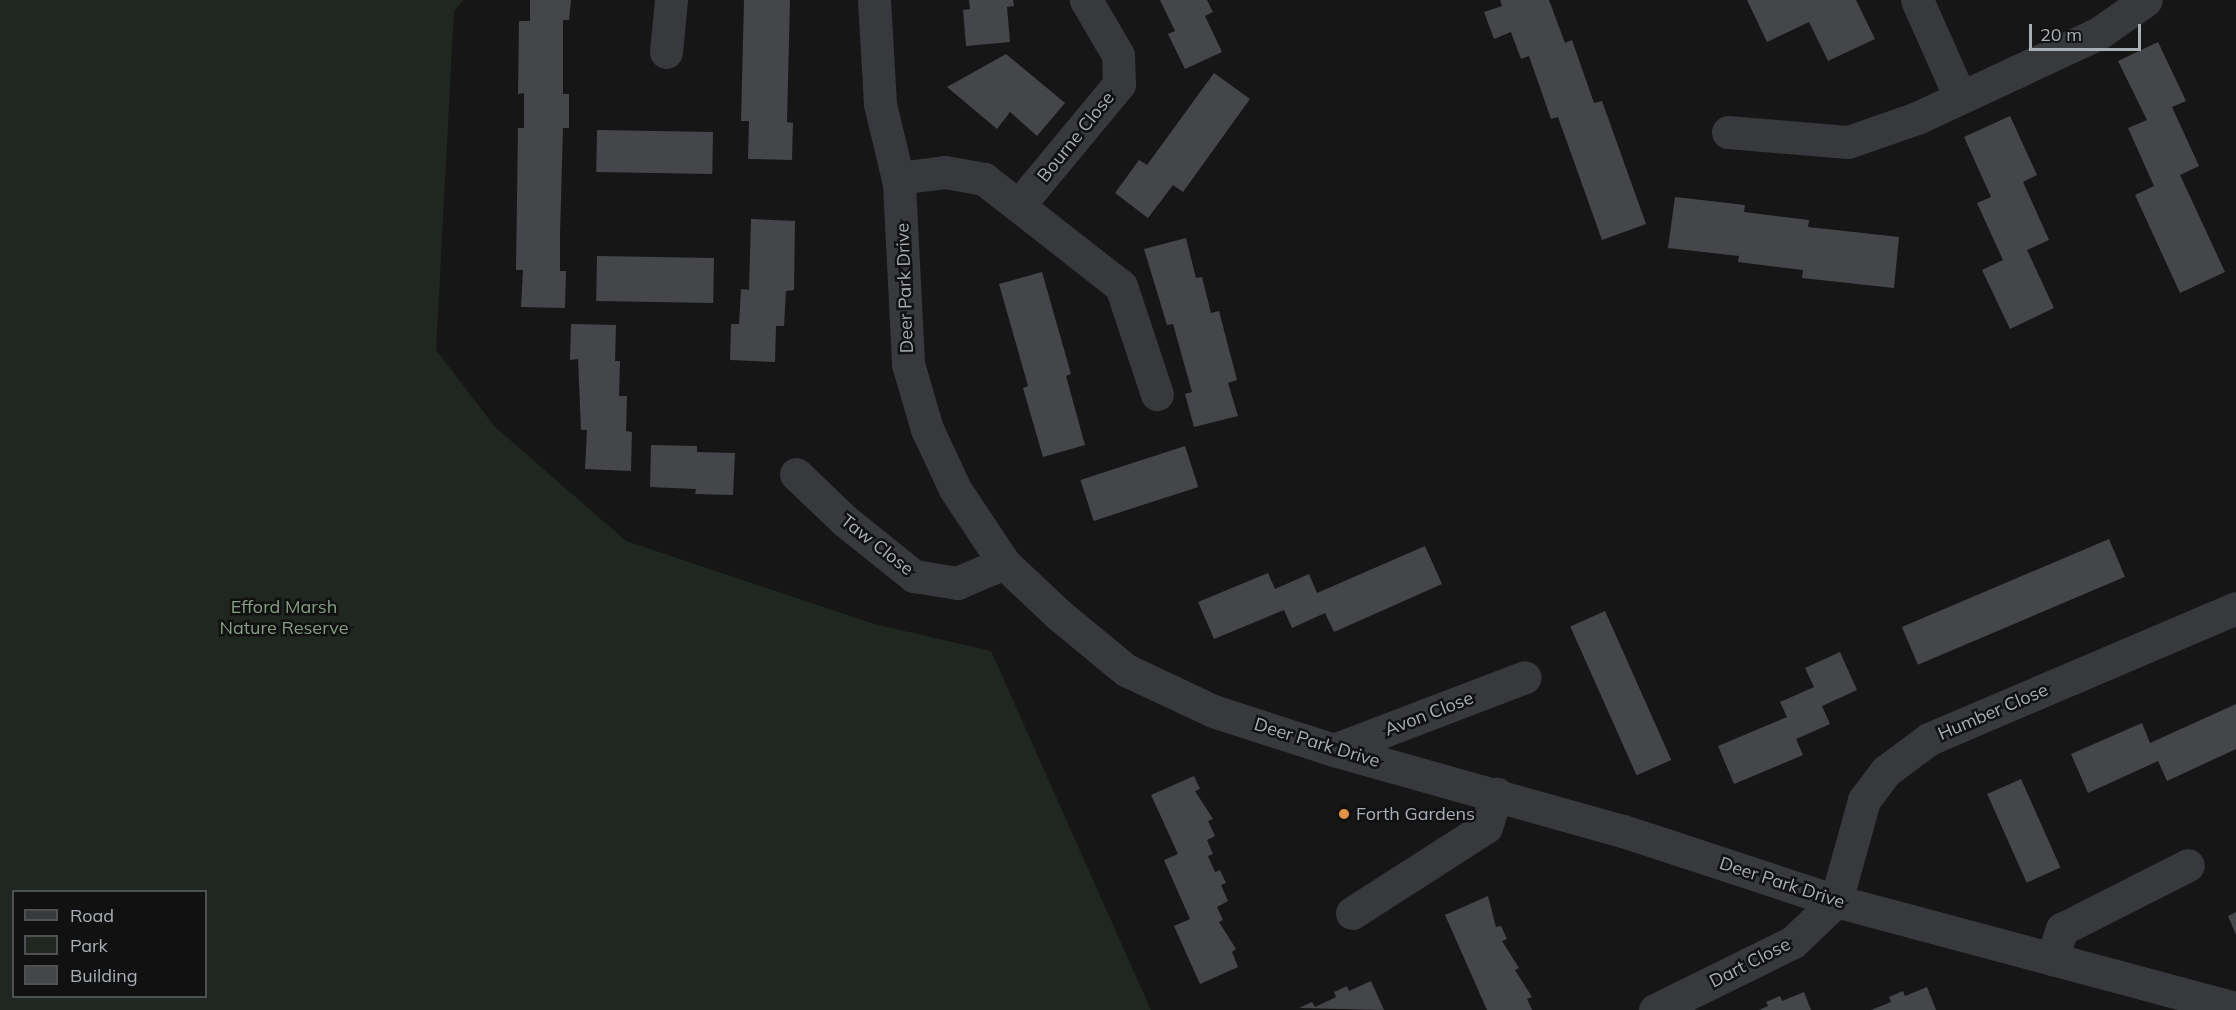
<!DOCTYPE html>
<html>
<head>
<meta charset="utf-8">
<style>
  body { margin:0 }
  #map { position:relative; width:2236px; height:1010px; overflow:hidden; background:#161617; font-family:Mulish,sans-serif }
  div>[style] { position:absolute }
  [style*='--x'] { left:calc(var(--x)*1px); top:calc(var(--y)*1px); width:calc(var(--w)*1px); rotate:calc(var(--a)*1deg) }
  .green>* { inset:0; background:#202720 }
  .building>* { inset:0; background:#45464a; transform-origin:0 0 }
  .minor>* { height:33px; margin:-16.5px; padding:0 16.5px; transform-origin:16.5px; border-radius:16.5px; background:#37393c }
  .dots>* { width:16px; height:16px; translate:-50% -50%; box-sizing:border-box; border:3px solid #111112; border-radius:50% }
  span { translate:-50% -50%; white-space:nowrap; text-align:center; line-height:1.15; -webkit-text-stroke:5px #111112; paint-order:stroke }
  .street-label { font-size:18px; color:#a9afb6 }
  .park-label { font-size:18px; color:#859f82 }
  .poi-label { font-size:18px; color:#a9afb6 }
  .left { translate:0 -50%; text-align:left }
  .legend { position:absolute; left:12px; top:890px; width:195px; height:108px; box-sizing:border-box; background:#111112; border:2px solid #4e5054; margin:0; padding:8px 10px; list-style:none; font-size:18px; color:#a9afb6 }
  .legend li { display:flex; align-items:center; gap:12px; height:30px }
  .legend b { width:30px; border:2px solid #4e5054 }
  .scale { position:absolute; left:2029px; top:24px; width:112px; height:27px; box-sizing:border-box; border:3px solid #a9afb6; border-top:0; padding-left:8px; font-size:18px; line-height:21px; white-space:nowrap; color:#a9afb6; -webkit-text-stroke:4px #111112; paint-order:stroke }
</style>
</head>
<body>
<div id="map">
  <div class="green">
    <i style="clip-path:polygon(evenodd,0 0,464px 0,454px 11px,436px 350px,495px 427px,626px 541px,874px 624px,991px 651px,1151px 1010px,0 1010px,0 0,14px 892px,206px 892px,206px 996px,14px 996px,14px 892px)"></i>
  </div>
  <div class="building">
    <i style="clip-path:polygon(530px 0,571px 0,569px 20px,563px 20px,563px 94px,569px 94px,569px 128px,563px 128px,560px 234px,560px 271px,566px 271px,565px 308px,521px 307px,523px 270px,516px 270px,518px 128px,524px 128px,524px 93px,518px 94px,519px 21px,530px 21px)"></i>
    <i style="clip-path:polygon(744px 0,790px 0,787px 122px,793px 123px,792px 160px,748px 159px,749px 121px,741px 121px)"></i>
    <i style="clip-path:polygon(969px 0,1013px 0,1014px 6px,1007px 7px,1010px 42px,966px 46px,963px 10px,970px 9px)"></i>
    <i style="clip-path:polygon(1160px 0,1207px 0,1213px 12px,1205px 16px,1222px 52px,1185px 69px,1168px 34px,1175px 31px)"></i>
    <i style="clip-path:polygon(1500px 0,1549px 0,1565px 43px,1572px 40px,1594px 103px,1602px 101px,1646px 224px,1602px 240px,1558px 117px,1551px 119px,1529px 56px,1521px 59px,1511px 32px,1494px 39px,1484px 12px,1502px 6px)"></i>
    <i style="clip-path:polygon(1747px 0,1856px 0,1875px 39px,1828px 61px,1809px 22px,1767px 42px)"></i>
    <i style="clip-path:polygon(2158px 42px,2186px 101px,2172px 107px,2199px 166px,2180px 175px,2225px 272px,2180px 293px,2135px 195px,2154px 186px,2128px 128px,2147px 120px,2118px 61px)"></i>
    <i style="clip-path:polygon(1006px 54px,1065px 103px,1037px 136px,1010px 112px,997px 129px,947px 87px)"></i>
    <i style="clip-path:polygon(1214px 73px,1250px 99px,1183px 192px,1173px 185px,1148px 218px,1115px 193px,1139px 160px,1147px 165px)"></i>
    <i style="clip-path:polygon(2010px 116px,2037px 175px,2023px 182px,2049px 240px,2027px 250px,2054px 308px,2010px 329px,1982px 270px,2003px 260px,1977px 203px,1991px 197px,1964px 137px)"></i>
    <i style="left:597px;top:130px;width:116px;height:42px;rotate:1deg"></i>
    <i style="clip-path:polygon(1675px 197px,1745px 205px,1744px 212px,1809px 220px,1808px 227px,1899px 237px,1894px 288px,1802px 278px,1803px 270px,1738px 262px,1739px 256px,1668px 248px)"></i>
    <i style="clip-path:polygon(751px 219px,795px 221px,794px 290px,786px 291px,784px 326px,776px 326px,775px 362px,730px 360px,731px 324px,739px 324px,741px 289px,749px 290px)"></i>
    <i style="clip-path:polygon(1186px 238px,1196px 278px,1202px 277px,1211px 313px,1219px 311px,1237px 380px,1228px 383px,1238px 416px,1194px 427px,1185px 394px,1192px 392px,1173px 324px,1167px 325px,1144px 249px)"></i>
    <i style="left:597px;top:256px;width:117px;height:45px;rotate:1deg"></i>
    <i style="clip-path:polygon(1042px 272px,1071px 374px,1066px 376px,1085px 445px,1043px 457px,1023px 388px,1028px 386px,999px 284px)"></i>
    <i style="clip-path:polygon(571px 324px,616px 325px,615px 361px,620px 361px,619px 396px,627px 396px,626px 431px,632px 432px,631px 471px,585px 469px,587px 430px,581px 430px,578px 359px,570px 360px)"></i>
    <i style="clip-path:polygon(651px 445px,697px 446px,697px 452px,735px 453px,733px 495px,695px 494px,696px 489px,650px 487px)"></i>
    <i style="left:1185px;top:446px;width:43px;height:110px;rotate:72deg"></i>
    <i style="left:2109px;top:539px;width:41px;height:225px;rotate:67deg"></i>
    <i style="clip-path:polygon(1425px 546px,1442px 584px,1334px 632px,1325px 613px,1292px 628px,1284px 610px,1214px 639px,1198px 602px,1268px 573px,1275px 589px,1309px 574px,1317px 593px)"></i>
    <i style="left:1605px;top:611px;width:163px;height:38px;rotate:66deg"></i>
    <i style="clip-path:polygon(1840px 652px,1857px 690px,1822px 706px,1830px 724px,1796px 739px,1803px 755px,1734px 784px,1718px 746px,1787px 717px,1780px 702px,1814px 687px,1805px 668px)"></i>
    <i style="clip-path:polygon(2236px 704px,2236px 749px,2167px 781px,2158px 761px,2088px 793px,2071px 754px,2142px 723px,2150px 743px)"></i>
    <i style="clip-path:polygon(1194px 776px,1200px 789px,1195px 791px,1213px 819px,1208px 821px,1215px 836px,1207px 840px,1213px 854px,1208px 856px,1215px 872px,1220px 870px,1226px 883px,1221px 885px,1228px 901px,1217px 907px,1223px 920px,1219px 922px,1236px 949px,1232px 952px,1238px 967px,1200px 984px,1174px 926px,1190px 919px,1164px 860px,1178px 854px,1151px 795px)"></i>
    <i style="left:2021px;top:779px;width:97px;height:37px;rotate:66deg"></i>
    <i style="clip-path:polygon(1488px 896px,1496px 927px,1501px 926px,1507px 939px,1502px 941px,1519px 968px,1515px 970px,1532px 997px,1527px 999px,1532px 1010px,1487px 1010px,1445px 915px)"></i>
    <i style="clip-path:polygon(2236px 912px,2236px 935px,2228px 916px)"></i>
    <i style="clip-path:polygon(1371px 981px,1384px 1010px,1299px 1008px,1312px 1002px,1315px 1007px,1336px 997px,1334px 992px,1347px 986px,1349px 991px)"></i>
    <i style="clip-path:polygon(1927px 987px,1936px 1010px,1871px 1010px,1891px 1002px,1889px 997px,1903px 991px,1905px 996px)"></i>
    <i style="clip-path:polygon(1804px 992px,1811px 1010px,1759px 1010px,1768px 1006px,1766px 1002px,1780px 996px,1782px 1001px)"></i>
  </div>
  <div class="minor">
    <i style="--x:874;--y:0;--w:104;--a:86.7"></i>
    <i style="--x:880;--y:104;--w:82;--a:76.6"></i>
    <i style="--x:899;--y:184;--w:180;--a:87.1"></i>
    <i style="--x:908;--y:364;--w:68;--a:73.7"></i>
    <i style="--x:927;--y:429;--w:66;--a:65"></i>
    <i style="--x:955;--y:489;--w:89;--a:56.5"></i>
    <i style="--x:1004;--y:563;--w:74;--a:43.4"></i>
    <i style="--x:1058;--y:614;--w:88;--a:39.5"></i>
    <i style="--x:1126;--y:670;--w:96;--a:25.2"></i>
    <i style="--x:1213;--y:711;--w:127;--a:17.9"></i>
    <i style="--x:1334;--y:750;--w:300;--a:15.7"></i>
    <i style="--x:1623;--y:831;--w:224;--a:18.2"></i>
    <i style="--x:1836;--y:901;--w:414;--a:15"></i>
    <i style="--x:1917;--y:0;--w:106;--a:66.1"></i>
    <i style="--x:666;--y:52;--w:52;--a:-84.5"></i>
    <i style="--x:1728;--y:132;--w:120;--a:4.8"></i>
    <i style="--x:1848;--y:142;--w:73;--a:-19.2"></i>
    <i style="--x:1917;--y:118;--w:201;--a:-25"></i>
    <i style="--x:2099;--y:33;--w:57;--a:-35.1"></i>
    <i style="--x:898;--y:178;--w:47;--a:-7.3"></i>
    <i style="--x:945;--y:172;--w:40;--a:10"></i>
    <i style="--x:984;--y:179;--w:174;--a:38"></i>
    <i style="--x:1121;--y:286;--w:114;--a:71.6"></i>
    <i style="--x:1019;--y:205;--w:157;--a:-50.4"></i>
    <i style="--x:1119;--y:84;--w:29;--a:-92"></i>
    <i style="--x:1118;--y:55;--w:64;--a:-120.2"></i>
    <i style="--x:796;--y:474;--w:66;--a:43.8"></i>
    <i style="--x:844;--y:520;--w:90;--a:38.7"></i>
    <i style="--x:914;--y:576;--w:44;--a:9.2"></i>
    <i style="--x:957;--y:583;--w:51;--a:-23.1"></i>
    <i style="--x:1334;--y:750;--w:204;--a:-20.9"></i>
    <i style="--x:1352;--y:913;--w:159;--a:-32.7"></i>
    <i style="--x:1486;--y:827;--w:35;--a:-72"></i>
    <i style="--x:2052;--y:959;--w:32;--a:-72"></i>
    <i style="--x:2062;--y:929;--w:141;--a:-26.9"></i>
    <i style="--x:1655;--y:1010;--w:154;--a:-26.2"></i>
    <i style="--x:1793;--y:942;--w:59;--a:-43.6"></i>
    <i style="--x:1836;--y:901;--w:105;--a:-74.5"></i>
    <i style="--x:1864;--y:800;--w:36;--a:-53"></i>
    <i style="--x:1886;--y:771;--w:54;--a:-36.7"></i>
    <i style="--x:1929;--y:739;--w:334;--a:-23.1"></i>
  </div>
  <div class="dots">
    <i style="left:1344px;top:814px;background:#e19344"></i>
  </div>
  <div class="street-label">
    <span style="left:1076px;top:137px;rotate:-51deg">Bourne Close</span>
    <span style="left:905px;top:288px;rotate:-92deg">Deer Park Drive</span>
    <span style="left:877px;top:545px;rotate:38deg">Taw Close</span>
    <span style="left:1993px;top:712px;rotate:-23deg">Humber Close</span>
    <span style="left:1429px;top:714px;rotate:-21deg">Avon Close</span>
    <span style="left:1317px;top:743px;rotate:17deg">Deer Park Drive</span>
    <span style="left:1782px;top:883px;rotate:18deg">Deer Park Drive</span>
    <span style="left:1750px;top:963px;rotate:-27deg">Dart Close</span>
  </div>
  <div class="park-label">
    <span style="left:284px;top:618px">Efford Marsh<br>Nature Reserve</span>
  </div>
  <div class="poi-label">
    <span class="left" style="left:1356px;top:814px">Forth Gardens</span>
  </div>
  <ul class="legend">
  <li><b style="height:8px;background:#37393c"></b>Road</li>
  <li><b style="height:16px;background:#202720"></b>Park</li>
  <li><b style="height:16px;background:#45464a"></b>Building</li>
  </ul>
  <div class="scale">20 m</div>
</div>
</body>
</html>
